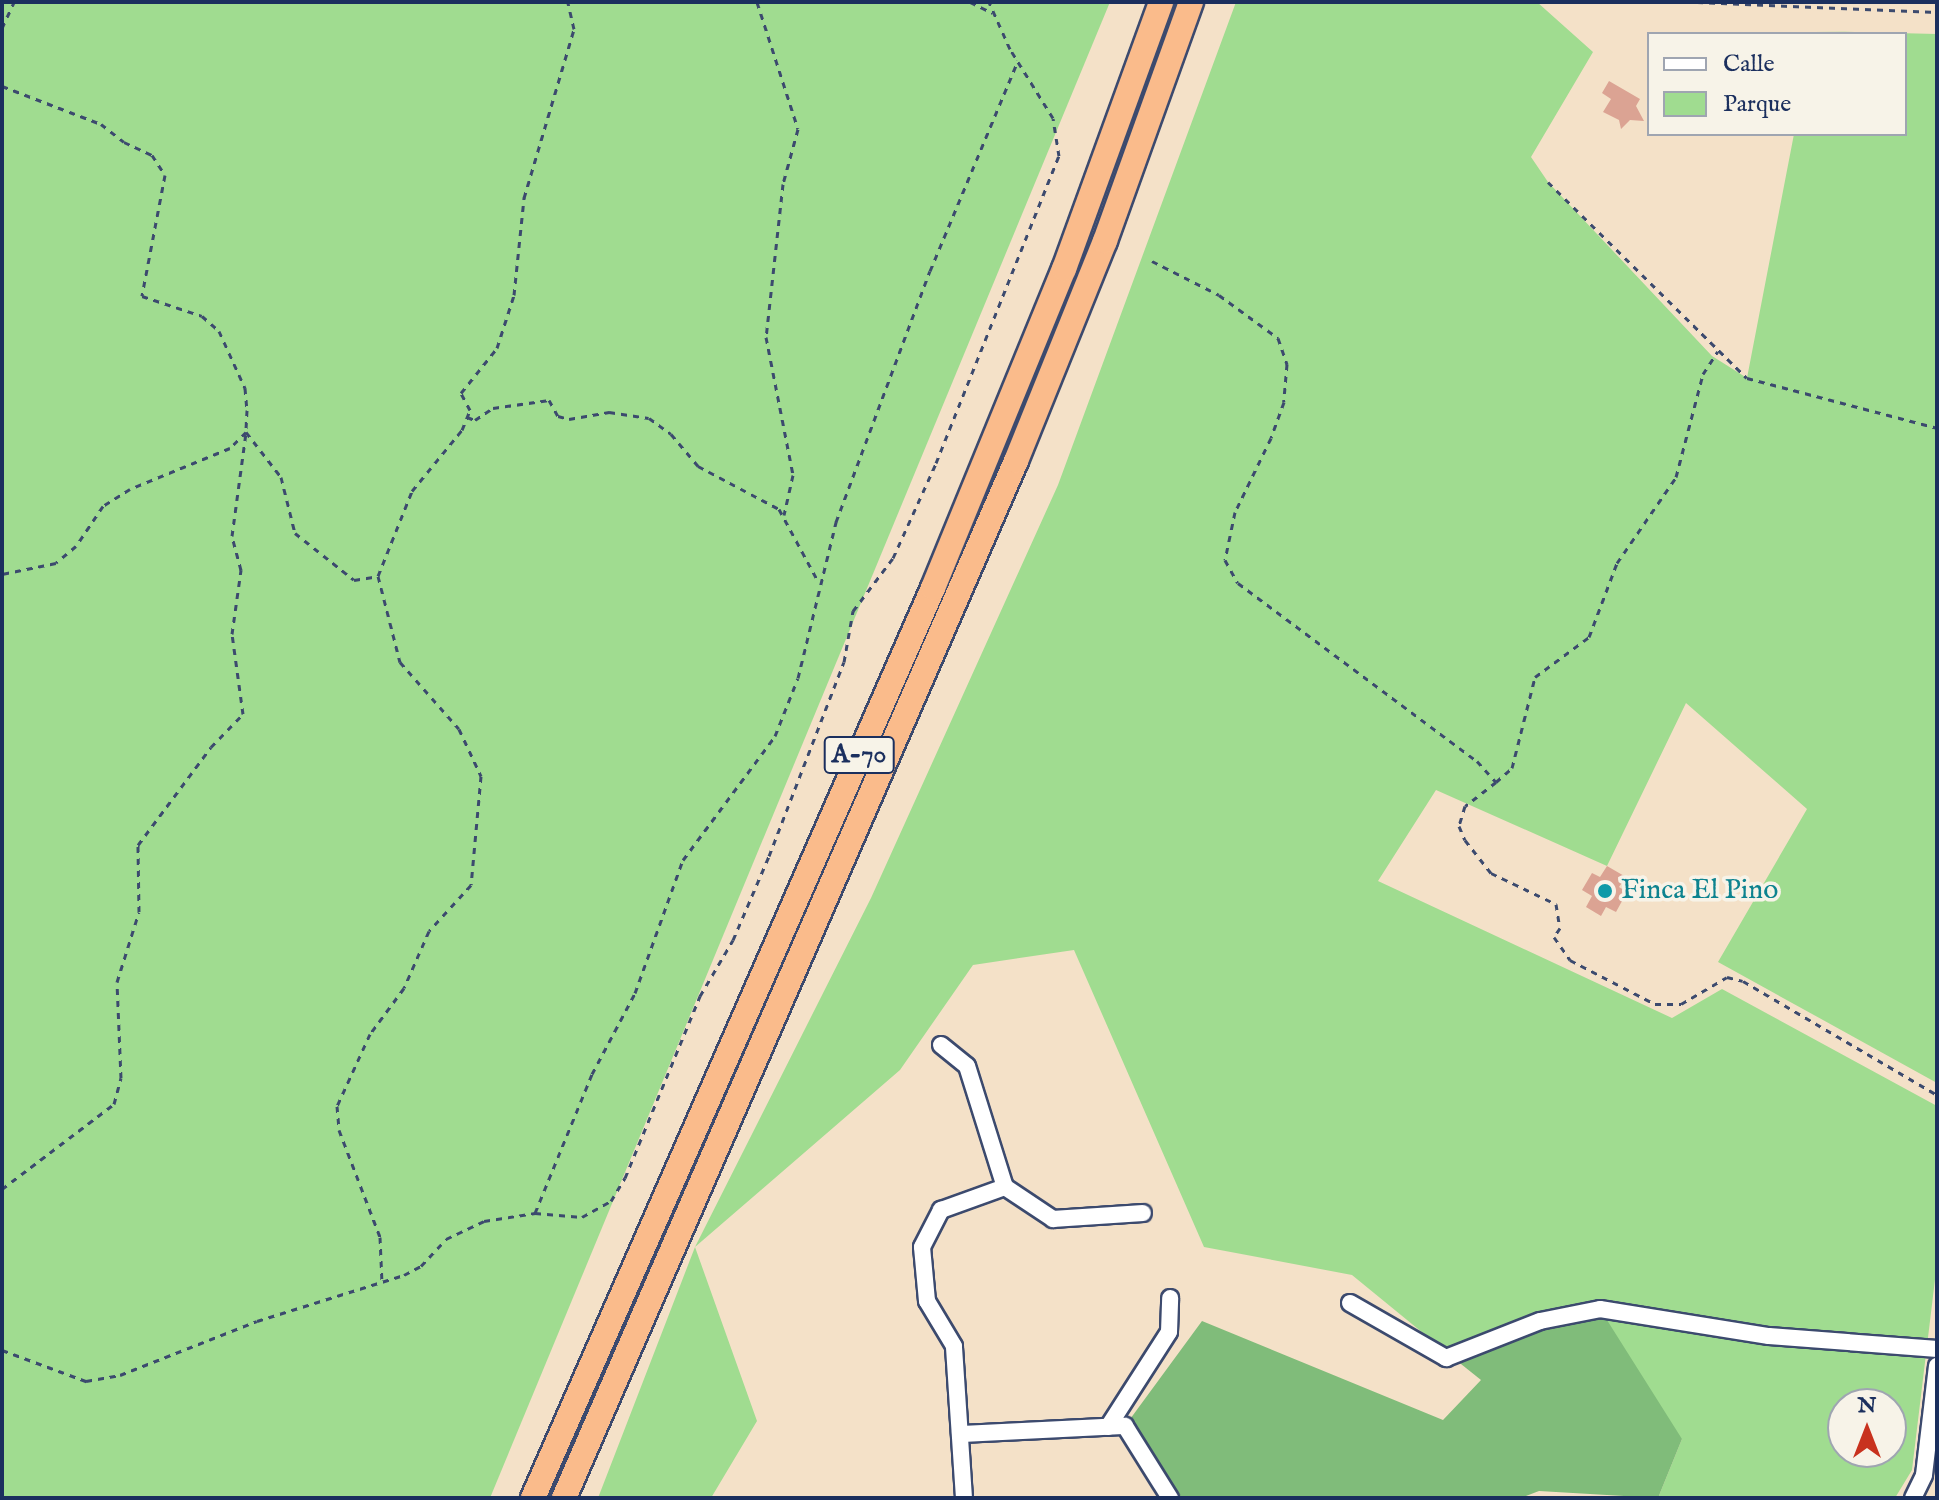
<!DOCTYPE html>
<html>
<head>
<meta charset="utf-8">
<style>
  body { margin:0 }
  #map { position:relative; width:1939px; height:1500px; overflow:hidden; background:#f4e1c8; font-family:"IM FELL English",serif }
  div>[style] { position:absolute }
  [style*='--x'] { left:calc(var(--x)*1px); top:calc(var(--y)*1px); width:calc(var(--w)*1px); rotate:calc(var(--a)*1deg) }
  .green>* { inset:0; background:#a0dc90 }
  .forest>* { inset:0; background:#80bc7a }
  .building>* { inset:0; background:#dba393 }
  .path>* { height:3px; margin-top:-1.5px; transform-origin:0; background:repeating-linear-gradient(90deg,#3c4a6e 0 6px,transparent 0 12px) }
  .roads { filter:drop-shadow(2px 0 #3c4a6e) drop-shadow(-2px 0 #3c4a6e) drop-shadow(0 2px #3c4a6e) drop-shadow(0 -2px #3c4a6e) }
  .minor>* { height:16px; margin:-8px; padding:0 8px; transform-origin:8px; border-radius:8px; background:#fff }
  .highway>* { height:24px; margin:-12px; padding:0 12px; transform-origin:12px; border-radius:12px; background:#fabb8b }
  .dots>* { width:22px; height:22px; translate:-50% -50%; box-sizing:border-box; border:4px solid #f7f3e8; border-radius:50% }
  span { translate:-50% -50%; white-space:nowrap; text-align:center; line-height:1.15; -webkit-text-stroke:7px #f7f3e8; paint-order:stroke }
  .shield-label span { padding:2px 6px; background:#f7f3e8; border:2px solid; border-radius:6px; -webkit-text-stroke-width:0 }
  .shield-label { font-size:26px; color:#1b2f5e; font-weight:700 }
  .culture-label { font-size:28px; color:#0d838f }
  .left { translate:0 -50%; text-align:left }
  .frame { position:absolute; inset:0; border:4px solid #1b2f5e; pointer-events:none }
  .legend { position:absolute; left:1647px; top:32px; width:260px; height:104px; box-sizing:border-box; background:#f7f3e8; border:2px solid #9fa5b1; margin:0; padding:10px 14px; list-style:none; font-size:24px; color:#1b2f5e }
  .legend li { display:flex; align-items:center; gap:16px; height:40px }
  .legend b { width:40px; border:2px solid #9fa5b1 }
  .north { position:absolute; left:1827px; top:1388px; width:80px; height:80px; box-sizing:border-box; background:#f7f3e8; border:2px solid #9fa5b1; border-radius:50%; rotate:0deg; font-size:22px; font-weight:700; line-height:32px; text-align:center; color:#1b2f5e }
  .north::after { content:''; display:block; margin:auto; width:28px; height:36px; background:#c8321e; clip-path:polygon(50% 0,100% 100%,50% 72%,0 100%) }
</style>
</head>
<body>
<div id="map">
  <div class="green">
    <i style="clip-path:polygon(2px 2px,1110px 2px,490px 1498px,2px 1498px)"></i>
    <i style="clip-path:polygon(evenodd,1236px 2px,1537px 2px,1593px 52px,1531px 157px,1548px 182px,1712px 356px,1747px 378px,1794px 134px,1905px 134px,1905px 34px,1814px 31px,1937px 34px,1937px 1083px,1718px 962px,1807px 809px,1686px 703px,1607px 866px,1436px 790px,1378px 881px,1672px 1018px,1722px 989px,1937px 1106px,1937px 1263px,1912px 1470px,1895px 1498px,1658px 1498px,1682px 1439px,1456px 1360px,1352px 1275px,1204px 1247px,1074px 950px,973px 965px,900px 1070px,695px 1247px,757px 1421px,711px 1498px,598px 1498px,695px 1247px,871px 898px,1058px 485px,1236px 2px,1843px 1404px,1891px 1404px,1891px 1452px,1843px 1452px,1843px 1404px)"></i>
  </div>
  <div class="forest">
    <i style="clip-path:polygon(1600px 1309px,1682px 1439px,1658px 1498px,1539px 1491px,1521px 1498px,1170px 1498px,1125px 1426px,1202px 1321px,1443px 1420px,1481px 1380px,1456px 1360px,1540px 1321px)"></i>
  </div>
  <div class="building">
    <i style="clip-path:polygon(1609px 81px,1640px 99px,1636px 106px,1644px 121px,1630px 120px,1621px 129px,1619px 120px,1603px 112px,1611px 99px,1602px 93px)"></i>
    <i style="clip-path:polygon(1607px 866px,1626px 877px,1619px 887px,1627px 892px,1616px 912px,1606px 907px,1601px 916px,1586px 907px,1592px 896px,1582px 890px,1592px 873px,1600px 877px)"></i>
  </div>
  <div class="path">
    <i style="--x:757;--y:2;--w:133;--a:72.1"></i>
    <i style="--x:798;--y:129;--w:57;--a:105.3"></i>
    <i style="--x:783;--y:184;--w:154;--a:96.3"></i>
    <i style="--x:766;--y:337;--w:141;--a:78.9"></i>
    <i style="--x:793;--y:475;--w:41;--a:102.7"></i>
    <i style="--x:970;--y:2;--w:25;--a:26"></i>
    <i style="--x:1697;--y:2;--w:240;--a:2.4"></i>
    <i style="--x:2;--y:28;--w:29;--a:-65"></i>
    <i style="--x:2;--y:86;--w:106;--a:21"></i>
    <i style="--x:101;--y:124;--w:29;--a:38"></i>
    <i style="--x:124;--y:142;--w:31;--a:25"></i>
    <i style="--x:152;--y:155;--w:24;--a:57"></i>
    <i style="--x:165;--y:175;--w:123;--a:100.8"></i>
    <i style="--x:142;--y:296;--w:63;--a:18.4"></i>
    <i style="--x:202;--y:316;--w:23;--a:41"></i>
    <i style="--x:219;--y:331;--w:63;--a:65.5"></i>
    <i style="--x:245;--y:388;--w:22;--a:85"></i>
    <i style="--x:247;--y:410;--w:22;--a:93"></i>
    <i style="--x:246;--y:432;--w:23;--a:135"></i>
    <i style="--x:230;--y:448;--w:108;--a:157.7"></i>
    <i style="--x:130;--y:489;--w:32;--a:148"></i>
    <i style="--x:103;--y:506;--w:48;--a:124"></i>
    <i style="--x:76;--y:546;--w:26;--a:140"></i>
    <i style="--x:56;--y:563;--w:55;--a:168.5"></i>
    <i style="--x:1548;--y:182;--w:279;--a:44.6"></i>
    <i style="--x:1747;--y:378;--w:196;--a:14.7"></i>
    <i style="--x:1152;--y:261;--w:75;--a:26.9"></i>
    <i style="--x:1219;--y:295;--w:73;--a:36.1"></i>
    <i style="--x:1278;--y:338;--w:28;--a:71"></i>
    <i style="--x:1287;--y:364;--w:38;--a:95"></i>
    <i style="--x:1284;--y:402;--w:38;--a:110"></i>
    <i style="--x:1271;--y:438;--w:82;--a:115.9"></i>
    <i style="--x:1235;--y:512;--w:49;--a:101.8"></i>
    <i style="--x:1225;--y:560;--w:26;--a:61"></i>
    <i style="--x:1238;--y:583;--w:298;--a:36.7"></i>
    <i style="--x:1477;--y:761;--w:28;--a:48"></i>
    <i style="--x:1496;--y:782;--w:39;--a:142"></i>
    <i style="--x:1465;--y:806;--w:21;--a:107"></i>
    <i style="--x:1459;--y:826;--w:15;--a:67"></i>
    <i style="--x:1465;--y:840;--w:42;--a:51.8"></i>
    <i style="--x:1491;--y:873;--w:72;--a:25.5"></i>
    <i style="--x:1556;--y:904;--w:24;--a:81"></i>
    <i style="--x:1560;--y:928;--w:11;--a:124"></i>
    <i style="--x:1554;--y:937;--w:28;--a:55"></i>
    <i style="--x:1570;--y:960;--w:96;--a:27.4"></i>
    <i style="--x:1655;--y:1004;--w:26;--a:0"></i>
    <i style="--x:1681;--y:1004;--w:53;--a:-30.4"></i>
    <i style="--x:1727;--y:977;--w:16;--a:14"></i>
    <i style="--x:1743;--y:981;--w:225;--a:30.4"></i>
    <i style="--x:467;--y:417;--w:9;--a:21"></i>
    <i style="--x:475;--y:420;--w:22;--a:-34"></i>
    <i style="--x:493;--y:408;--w:57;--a:-8.1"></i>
    <i style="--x:549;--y:400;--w:18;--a:61"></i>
    <i style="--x:558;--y:416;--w:11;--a:15"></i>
    <i style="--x:569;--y:419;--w:41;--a:-9.9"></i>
    <i style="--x:609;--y:412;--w:40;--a:8.5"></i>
    <i style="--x:649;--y:418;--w:27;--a:36"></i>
    <i style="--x:671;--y:434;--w:42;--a:49.8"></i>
    <i style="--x:698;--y:466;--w:92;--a:28"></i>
    <i style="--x:779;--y:509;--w:82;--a:61.6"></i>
    <i style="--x:378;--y:576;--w:89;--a:75.7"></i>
    <i style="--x:400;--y:662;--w:89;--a:48.6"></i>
    <i style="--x:459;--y:729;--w:52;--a:64.9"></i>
    <i style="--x:481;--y:776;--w:109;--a:95.2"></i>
    <i style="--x:471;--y:885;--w:62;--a:132.4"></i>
    <i style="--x:429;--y:931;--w:62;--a:113.7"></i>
    <i style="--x:404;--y:988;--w:57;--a:126.5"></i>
    <i style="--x:370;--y:1034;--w:79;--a:114.6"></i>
    <i style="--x:337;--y:1106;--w:24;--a:85"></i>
    <i style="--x:339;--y:1130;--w:115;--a:69"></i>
    <i style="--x:380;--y:1237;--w:45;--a:87.5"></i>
    <i style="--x:1496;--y:782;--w:21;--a:-41"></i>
    <i style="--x:1512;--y:768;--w:94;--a:-75.8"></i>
    <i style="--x:1535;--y:677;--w:67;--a:-36.5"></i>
    <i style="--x:1589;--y:637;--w:79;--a:-69.3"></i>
    <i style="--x:1617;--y:563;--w:104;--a:-55.5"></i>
    <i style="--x:1676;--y:477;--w:106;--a:-75.3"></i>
    <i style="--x:1703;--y:374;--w:27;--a:-57"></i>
    <i style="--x:2;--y:1189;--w:141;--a:-37.2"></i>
    <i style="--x:114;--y:1104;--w:27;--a:-75"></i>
    <i style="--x:121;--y:1078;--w:96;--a:-92.4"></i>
    <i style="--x:117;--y:982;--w:73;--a:-72.6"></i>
    <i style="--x:139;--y:912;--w:67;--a:-90.9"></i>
    <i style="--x:138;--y:845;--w:122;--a:-53.3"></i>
    <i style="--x:211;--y:747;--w:46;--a:-45.9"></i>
    <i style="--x:243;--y:714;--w:81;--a:-97.8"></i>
    <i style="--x:232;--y:634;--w:65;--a:-82"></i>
    <i style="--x:241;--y:570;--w:35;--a:-105"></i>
    <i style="--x:232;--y:536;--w:105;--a:-82.3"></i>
    <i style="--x:246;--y:432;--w:57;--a:52.1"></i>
    <i style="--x:281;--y:477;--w:58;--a:76"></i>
    <i style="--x:295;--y:533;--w:75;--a:38.5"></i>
    <i style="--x:354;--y:580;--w:24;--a:-9"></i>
    <i style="--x:378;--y:576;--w:92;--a:-68.2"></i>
    <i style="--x:412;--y:491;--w:79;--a:-50.7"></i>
    <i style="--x:462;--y:430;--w:22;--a:-68"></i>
    <i style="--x:470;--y:410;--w:19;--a:-118"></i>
    <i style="--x:461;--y:393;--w:58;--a:-51.3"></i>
    <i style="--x:497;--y:348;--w:56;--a:-72.2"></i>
    <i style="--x:514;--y:295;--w:98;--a:-84.1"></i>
    <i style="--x:524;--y:198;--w:176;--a:-73.5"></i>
    <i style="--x:574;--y:29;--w:28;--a:-103"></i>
    <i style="--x:535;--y:1213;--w:150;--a:-67.7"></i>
    <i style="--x:592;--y:1074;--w:92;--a:-62"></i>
    <i style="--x:635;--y:993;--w:141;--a:-70.2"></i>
    <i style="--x:683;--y:860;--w:154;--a:-53.4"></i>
    <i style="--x:775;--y:736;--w:62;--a:-68.4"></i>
    <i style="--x:798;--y:678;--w:161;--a:-76.3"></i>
    <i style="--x:836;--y:522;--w:268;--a:-69.5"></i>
    <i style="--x:930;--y:271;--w:228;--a:-67.3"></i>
    <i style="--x:2;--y:1350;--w:90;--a:20.3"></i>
    <i style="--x:86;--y:1381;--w:35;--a:-10"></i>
    <i style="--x:120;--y:1375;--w:147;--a:-21.5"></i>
    <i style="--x:257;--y:1321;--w:154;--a:-17.4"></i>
    <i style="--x:404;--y:1275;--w:19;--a:-28"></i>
    <i style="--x:421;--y:1266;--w:37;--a:-47"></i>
    <i style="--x:446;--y:1239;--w:42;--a:-25.3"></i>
    <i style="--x:484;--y:1221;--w:52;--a:-8.9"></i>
    <i style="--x:535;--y:1213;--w:47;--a:4.9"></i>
    <i style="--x:582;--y:1217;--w:33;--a:-29"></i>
    <i style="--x:611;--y:1201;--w:27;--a:-59"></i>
    <i style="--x:625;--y:1178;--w:197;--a:-67.6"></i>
    <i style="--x:700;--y:996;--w:65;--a:-59.5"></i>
    <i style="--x:733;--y:940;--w:91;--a:-66.8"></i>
    <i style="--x:769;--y:856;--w:208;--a:-68.9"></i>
    <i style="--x:844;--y:662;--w:52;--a:-80"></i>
    <i style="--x:853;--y:611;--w:66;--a:-53"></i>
    <i style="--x:893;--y:558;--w:104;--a:-65.6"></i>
    <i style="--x:936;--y:463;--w:331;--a:-68.2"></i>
    <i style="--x:1059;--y:156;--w:38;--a:-99"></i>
    <i style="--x:1053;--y:118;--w:81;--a:-121.9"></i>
    <i style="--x:1010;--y:49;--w:51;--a:-114.1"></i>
  </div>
  <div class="roads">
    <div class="minor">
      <i style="--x:941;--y:1045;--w:33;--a:39"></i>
      <i style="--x:967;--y:1066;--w:127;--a:72.6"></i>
      <i style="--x:1005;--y:1187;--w:58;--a:33.7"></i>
      <i style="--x:1053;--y:1219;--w:90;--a:-3.8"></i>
      <i style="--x:1350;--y:1303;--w:111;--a:29.8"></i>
      <i style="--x:1446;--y:1358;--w:101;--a:-21.5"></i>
      <i style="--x:1540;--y:1321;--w:61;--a:-11.3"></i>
      <i style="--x:1600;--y:1309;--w:171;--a:9.1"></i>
      <i style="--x:1769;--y:1336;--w:169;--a:4.4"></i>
      <i style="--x:1108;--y:1427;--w:113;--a:-57.3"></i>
      <i style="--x:1169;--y:1332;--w:34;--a:-88"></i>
      <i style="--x:960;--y:1434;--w:165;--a:-2.8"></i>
      <i style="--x:1125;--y:1426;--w:85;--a:58"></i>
      <i style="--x:964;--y:1498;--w:152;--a:-93.8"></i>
      <i style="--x:954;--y:1346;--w:52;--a:-121"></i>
      <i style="--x:927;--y:1301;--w:54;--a:-95.3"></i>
      <i style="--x:922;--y:1247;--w:42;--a:-62.8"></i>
      <i style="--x:941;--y:1210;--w:68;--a:-19.8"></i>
      <i style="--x:1913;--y:1498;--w:25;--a:-64"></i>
      <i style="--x:1924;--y:1475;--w:110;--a:-83.2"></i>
    </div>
    <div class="highway">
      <i style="--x:533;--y:1498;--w:994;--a:-66.27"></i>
      <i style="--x:933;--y:588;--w:345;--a:-67.7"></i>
      <i style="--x:1064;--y:269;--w:284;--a:-70"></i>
      <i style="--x:564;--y:1498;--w:1131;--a:-66.45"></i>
      <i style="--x:1016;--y:461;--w:237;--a:-68"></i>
      <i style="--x:1105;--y:241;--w:254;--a:-70.2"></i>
    </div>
  </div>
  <div class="dots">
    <i style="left:1605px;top:891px;background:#0f9aa8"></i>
  </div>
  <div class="shield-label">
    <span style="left:859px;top:755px">A-70</span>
  </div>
  <div class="culture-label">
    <span class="left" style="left:1621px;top:891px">Finca El Pino</span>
  </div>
  <div class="frame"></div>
  <ul class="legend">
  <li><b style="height:10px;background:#fff"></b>Calle</li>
  <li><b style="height:22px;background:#a0dc90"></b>Parque</li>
  </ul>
  <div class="north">N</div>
</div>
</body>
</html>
